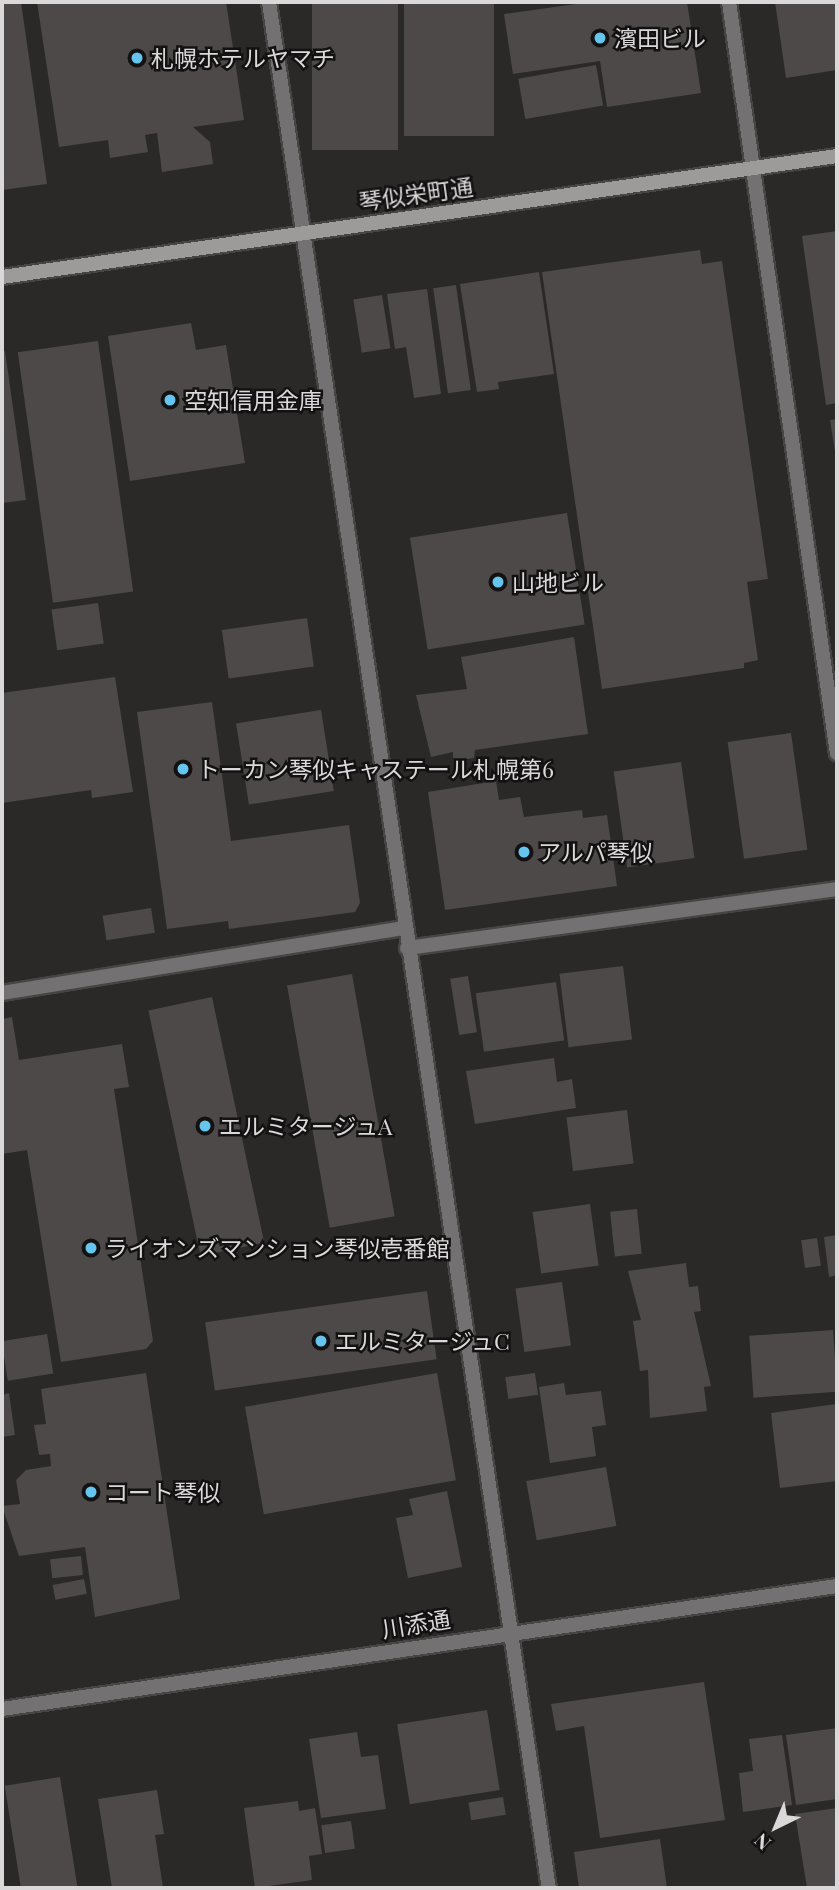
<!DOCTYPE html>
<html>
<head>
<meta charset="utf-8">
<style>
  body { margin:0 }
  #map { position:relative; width:839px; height:1890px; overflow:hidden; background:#2b2828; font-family:"Playfair Display","Noto Sans JP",serif }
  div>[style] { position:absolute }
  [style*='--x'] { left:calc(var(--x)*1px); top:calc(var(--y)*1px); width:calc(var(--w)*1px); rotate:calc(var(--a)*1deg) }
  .building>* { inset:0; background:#4d4949; transform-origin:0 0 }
  .roads { filter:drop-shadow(2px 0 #474444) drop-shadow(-2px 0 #474444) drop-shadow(0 2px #474444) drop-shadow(0 -2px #474444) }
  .minor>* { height:14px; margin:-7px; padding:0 7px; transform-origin:7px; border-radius:7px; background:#737171 }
  .tertiary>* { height:14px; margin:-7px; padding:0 7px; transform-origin:7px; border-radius:7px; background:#737171 }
  .secondary>* { height:14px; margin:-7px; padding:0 7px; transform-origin:7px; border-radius:7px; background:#9d9a9a }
  .dots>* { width:19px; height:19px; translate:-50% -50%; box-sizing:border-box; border:4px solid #131111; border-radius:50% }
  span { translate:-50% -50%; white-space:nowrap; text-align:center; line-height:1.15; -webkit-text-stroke:5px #131111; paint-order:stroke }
  .poi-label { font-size:23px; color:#dad8d8 }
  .left { translate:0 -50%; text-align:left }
  .street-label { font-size:23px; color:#dad8d8 }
  .frame { position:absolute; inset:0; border:4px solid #dad8d8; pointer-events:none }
  .north { position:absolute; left:741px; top:1792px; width:70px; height:70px; -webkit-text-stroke:5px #131111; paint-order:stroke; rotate:223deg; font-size:19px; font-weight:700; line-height:28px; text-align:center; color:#dad8d8 }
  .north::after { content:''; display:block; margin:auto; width:24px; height:32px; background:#dad8d8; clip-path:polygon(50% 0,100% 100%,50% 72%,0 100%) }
</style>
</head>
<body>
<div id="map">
  <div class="building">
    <i style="clip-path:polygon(2px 2px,21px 2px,47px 184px,2px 190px)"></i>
    <i style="clip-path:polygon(37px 2px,226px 2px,244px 120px,193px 127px,210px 142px,213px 164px,162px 172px,157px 133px,145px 135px,148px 152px,110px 158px,108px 140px,59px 147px)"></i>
    <i style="left:312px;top:2px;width:86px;height:148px"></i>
    <i style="left:404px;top:2px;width:90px;height:134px"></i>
    <i style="clip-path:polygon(590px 2px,687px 2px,701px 93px,607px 107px,600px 61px,513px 74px,504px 14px)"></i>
    <i style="clip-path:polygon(775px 2px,837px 2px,837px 70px,786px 78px)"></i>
    <i style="left:596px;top:65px;width:41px;height:79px;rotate:80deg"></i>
    <i style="clip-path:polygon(837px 231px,837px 403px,826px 405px,802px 236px)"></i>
    <i style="clip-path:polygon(700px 250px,702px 264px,722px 261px,768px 579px,747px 582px,758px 660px,744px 663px,744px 668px,602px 689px,542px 272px)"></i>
    <i style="clip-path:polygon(539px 272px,554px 374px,498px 382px,499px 389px,477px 392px,460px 284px)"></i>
    <i style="left:456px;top:285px;width:106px;height:23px;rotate:82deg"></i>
    <i style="clip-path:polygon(427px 289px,441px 394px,414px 398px,406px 347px,395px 349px,387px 294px)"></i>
    <i style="left:382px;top:295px;width:54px;height:29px;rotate:81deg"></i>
    <i style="clip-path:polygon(191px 323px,196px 350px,226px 345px,245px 463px,130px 481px,108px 336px)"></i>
    <i style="left:98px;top:341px;width:253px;height:81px;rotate:82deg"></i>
    <i style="clip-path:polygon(5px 351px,26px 500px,2px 503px,2px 352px)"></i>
    <i style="clip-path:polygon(837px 419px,837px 458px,836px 458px,830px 420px)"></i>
    <i style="left:567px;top:513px;width:113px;height:159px;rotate:81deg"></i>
    <i style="left:98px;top:603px;width:41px;height:47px;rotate:82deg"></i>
    <i style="left:307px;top:618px;width:49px;height:86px;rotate:82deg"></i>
    <i style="clip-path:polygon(574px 637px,588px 734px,475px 750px,474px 758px,453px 761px,453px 752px,431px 757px,416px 695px,467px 689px,461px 657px)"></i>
    <i style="clip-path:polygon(115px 677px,133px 792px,92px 798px,91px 790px,2px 803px,2px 693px)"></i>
    <i style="clip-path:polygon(212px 702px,231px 841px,349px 825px,360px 903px,355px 912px,229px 929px,228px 921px,167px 929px,137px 712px)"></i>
    <i style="left:321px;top:710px;width:82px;height:86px;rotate:81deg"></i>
    <i style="left:791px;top:733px;width:118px;height:64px;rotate:82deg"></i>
    <i style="left:681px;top:762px;width:97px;height:68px;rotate:82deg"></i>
    <i style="clip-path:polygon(496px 781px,499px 800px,520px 797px,524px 817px,582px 810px,583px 818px,607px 815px,617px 886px,445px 910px,428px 792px)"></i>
    <i style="left:151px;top:908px;width:25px;height:49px;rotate:81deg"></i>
    <i style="left:623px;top:966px;width:74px;height:64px;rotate:83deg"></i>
    <i style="left:352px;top:974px;width:246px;height:66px;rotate:80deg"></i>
    <i style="left:468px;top:976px;width:57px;height:18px;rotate:81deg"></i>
    <i style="left:556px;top:982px;width:59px;height:81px;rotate:82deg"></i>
    <i style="left:212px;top:997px;width:251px;height:65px;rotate:78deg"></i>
    <i style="clip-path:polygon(12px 1017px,19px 1060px,122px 1044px,129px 1087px,114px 1089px,153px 1341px,146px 1349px,61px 1362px,27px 1150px,2px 1154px,2px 1019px)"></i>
    <i style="clip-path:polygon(554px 1058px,557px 1082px,572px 1079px,576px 1108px,475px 1124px,466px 1071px)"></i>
    <i style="left:627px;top:1110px;width:54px;height:61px;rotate:83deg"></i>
    <i style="left:590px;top:1204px;width:62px;height:58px;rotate:82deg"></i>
    <i style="left:637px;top:1209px;width:45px;height:27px;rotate:84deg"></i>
    <i style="clip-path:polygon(837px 1235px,837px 1275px,829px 1277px,824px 1237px)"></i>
    <i style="left:817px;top:1238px;width:28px;height:16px;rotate:82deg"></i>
    <i style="clip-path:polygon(686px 1263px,689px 1287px,698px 1286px,701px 1311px,694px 1312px,711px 1386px,704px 1387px,707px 1411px,650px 1418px,648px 1370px,640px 1371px,633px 1321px,641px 1320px,628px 1271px)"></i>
    <i style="left:562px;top:1282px;width:64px;height:47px;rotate:82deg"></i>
    <i style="left:427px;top:1291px;width:69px;height:224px;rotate:82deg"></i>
    <i style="left:833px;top:1330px;width:62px;height:84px;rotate:86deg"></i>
    <i style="left:47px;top:1334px;width:40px;height:46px;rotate:81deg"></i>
    <i style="clip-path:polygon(146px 1373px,180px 1599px,95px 1617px,85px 1547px,19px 1556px,2px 1506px,20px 1504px,16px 1480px,26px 1470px,51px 1466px,50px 1454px,39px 1455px,34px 1425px,46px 1424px,41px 1389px)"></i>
    <i style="left:437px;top:1373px;width:109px;height:195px;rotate:80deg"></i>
    <i style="left:535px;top:1373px;width:22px;height:30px;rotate:82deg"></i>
    <i style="clip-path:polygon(564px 1383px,566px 1395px,601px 1391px,606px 1425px,592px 1427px,596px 1456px,550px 1463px,539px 1387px)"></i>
    <i style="clip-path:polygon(9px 1393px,15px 1435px,2px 1437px,2px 1395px)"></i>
    <i style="clip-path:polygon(836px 1404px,837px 1481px,780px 1488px,771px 1413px)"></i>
    <i style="left:606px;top:1467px;width:60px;height:81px;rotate:80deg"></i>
    <i style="clip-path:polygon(447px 1491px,462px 1567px,408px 1578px,396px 1518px,413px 1515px,409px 1499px)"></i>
    <i style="left:81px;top:1556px;width:19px;height:31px;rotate:84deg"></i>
    <i style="left:84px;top:1579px;width:15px;height:32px;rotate:79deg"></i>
    <i style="clip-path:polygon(704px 1682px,725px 1820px,600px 1838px,584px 1726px,556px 1731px,551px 1704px)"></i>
    <i style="left:487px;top:1710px;width:81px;height:91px;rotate:81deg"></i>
    <i style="clip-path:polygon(837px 1728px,837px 1799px,796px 1805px,786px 1735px)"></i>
    <i style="clip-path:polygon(357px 1732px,361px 1757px,378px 1755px,386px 1809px,321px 1818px,309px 1739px)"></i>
    <i style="clip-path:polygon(782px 1735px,792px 1805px,743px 1812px,739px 1773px,753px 1771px,749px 1739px)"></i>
    <i style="left:60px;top:1777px;width:112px;height:56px;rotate:81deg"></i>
    <i style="clip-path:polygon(157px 1790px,164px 1834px,155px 1835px,163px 1888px,112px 1888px,98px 1799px)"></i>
    <i style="left:503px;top:1797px;width:18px;height:35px;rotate:81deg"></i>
    <i style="clip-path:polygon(298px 1801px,299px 1811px,315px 1808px,322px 1854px,309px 1856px,312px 1880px,255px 1888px,244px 1808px)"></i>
    <i style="clip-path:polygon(837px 1808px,837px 1888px,807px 1888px,795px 1814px)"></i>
    <i style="left:351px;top:1821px;width:28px;height:30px;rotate:82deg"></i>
    <i style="clip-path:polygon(660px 1839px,667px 1888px,579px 1888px,574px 1852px)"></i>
  </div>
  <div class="roads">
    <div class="minor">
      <i style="--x:269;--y:2;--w:1907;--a:81.56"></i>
      <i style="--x:729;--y:2;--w:759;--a:81.82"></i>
      <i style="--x:407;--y:948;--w:434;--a:-7.8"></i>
      <i style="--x:2;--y:993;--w:407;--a:-9.2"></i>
    </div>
    <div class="tertiary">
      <i style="--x:2;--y:1709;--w:844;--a:-8.38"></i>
    </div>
    <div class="secondary">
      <i style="--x:2;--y:277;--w:844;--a:-8.25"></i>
    </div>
  </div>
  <div class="dots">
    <i style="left:600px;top:38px;background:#65c5ee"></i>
    <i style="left:137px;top:58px;background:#65c5ee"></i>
    <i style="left:170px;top:400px;background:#65c5ee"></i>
    <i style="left:498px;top:582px;background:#65c5ee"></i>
    <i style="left:183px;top:769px;background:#65c5ee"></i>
    <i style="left:524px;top:852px;background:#65c5ee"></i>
    <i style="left:205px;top:1126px;background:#65c5ee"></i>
    <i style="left:91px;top:1248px;background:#65c5ee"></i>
    <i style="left:321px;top:1341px;background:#65c5ee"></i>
    <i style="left:91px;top:1492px;background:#65c5ee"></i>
  </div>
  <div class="poi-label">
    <span class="left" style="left:614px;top:38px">濱田ビル</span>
    <span class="left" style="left:151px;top:58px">札幌ホテルヤマチ</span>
    <span class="left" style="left:184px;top:400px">空知信用金庫</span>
    <span class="left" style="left:512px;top:582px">山地ビル</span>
    <span class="left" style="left:197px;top:769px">トーカン琴似キャステール札幌第6</span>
    <span class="left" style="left:538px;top:852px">アルパ琴似</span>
    <span class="left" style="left:219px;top:1126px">エルミタージュA</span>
    <span class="left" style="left:105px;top:1248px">ライオンズマンション琴似壱番館</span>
    <span class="left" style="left:335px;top:1341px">エルミタージュC</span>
    <span class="left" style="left:105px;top:1492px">コート琴似</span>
  </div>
  <div class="street-label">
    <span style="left:416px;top:194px;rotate:-8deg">琴似栄町通</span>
    <span style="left:416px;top:1624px;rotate:-9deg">川添通</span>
  </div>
  <div class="frame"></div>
  <div class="north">N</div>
</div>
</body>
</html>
